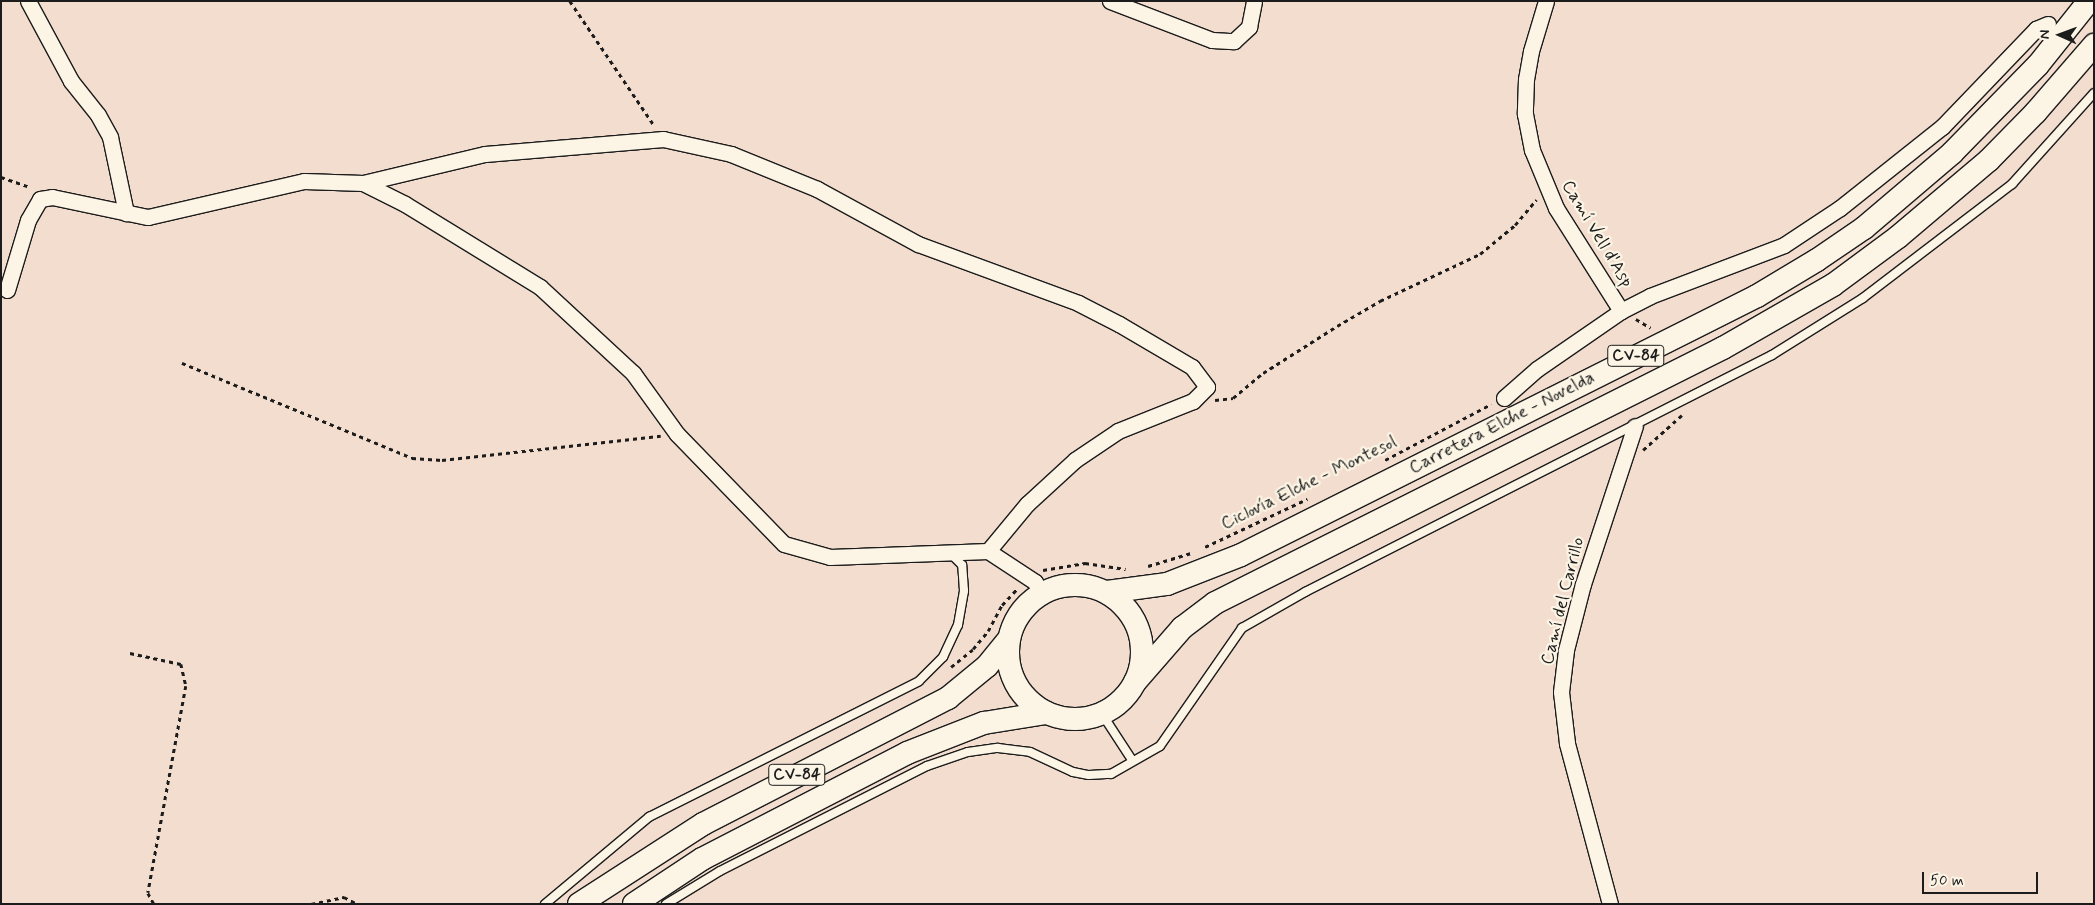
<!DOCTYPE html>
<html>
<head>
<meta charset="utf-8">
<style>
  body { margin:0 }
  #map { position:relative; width:2095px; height:905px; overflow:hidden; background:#f3ddce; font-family:Mynerve,sans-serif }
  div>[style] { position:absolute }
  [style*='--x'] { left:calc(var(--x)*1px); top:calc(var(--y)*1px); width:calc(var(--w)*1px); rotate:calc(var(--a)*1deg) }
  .path>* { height:2.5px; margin-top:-1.25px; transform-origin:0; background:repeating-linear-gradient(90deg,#1c1c1c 0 4px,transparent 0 8px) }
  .roads { filter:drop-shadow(1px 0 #1c1c1c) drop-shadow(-1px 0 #1c1c1c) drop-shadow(0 1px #1c1c1c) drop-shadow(0 -1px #1c1c1c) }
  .service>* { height:8px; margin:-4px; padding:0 4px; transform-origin:4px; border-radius:4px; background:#fcf5e5 }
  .minor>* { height:15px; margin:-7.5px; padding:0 7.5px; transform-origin:7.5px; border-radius:7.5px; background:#fcf5e5 }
  .primary>* { height:22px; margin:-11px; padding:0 11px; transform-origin:11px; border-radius:11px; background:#fcf5e5 }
  .primary>.ring { margin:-11px; padding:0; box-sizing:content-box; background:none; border:22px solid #fcf5e5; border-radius:50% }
  span { translate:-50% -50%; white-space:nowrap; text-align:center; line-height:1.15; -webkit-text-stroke:4.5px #fcf5e5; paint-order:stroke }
  .shield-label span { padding:1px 4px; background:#fcf5e5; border:1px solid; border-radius:4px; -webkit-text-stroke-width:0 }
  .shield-label { font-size:16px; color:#1c1c1c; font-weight:700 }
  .street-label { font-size:18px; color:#1c1c1c }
  .frame { position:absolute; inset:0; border:2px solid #1c1c1c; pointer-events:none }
  .north { position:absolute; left:2035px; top:10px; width:50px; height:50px; -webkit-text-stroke:4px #fcf5e5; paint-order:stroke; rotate:272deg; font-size:14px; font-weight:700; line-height:20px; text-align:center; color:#1c1c1c }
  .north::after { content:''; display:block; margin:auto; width:18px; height:22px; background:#1c1c1c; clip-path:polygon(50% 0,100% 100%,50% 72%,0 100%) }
  .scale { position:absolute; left:1922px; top:872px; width:116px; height:22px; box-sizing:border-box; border:2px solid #1c1c1c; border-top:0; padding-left:6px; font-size:15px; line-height:18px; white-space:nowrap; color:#1c1c1c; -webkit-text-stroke:4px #fcf5e5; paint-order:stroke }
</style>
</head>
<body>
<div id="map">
  <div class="path">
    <i style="--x:570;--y:1;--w:150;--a:55.9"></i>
    <i style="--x:1;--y:177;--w:31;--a:19"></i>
    <i style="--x:1636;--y:319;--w:17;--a:31"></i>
    <i style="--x:182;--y:363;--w:249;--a:22.4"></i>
    <i style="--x:412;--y:458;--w:30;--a:4"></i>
    <i style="--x:442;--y:460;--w:220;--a:-6.3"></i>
    <i style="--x:1215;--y:400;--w:18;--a:-6"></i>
    <i style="--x:1233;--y:398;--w:39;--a:-40"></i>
    <i style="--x:1263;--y:373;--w:88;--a:-32.4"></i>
    <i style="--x:1337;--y:326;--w:50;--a:-30.2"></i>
    <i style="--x:1380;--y:301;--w:110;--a:-25.2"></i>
    <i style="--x:1480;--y:254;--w:45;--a:-39.6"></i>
    <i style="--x:1515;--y:225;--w:33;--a:-50"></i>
    <i style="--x:1643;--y:450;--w:52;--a:-41.9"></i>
    <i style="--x:1385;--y:460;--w:120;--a:-27.8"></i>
    <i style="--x:1205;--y:547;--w:113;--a:-25.2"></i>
    <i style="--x:1148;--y:566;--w:45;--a:-16.8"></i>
    <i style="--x:1043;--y:570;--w:43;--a:-9.5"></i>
    <i style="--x:1085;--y:563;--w:41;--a:8.3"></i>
    <i style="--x:130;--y:653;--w:52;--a:12.2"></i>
    <i style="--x:181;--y:664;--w:23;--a:77"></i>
    <i style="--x:186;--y:686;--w:210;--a:100.4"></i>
    <i style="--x:148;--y:893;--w:13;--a:61"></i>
    <i style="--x:951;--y:667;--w:28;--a:-39"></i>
    <i style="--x:973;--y:649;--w:23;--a:-50"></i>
    <i style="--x:988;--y:631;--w:30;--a:-62"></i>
    <i style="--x:1002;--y:605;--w:23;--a:-47"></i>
    <i style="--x:311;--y:904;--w:34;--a:-12"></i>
    <i style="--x:344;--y:897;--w:16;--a:27"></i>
  </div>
  <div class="roads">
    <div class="service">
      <i style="--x:1102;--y:714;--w:55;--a:56.9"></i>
      <i style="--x:545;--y:904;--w:136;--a:-39.9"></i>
      <i style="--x:649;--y:817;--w:302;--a:-26.7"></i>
      <i style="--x:919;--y:681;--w:34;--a:-45"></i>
      <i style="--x:943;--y:657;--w:35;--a:-65"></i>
      <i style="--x:958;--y:625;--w:35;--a:-80"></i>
      <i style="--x:964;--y:591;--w:26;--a:-94"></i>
      <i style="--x:962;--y:565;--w:17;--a:-135"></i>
      <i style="--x:666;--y:904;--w:63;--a:-31.4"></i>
      <i style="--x:720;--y:871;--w:232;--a:-26.9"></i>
      <i style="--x:927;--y:766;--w:43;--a:-18.9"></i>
      <i style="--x:968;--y:752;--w:30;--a:-8"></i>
      <i style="--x:998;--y:748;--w:32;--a:7"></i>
      <i style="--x:1030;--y:752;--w:47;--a:24.9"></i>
      <i style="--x:1073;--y:772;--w:16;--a:11"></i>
      <i style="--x:1089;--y:775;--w:22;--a:-3"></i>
      <i style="--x:1111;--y:774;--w:56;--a:-29.7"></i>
      <i style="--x:1160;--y:746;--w:144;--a:-55.2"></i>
      <i style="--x:1242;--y:628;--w:73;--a:-29.7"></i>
      <i style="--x:1305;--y:592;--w:524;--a:-26.91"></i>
      <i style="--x:1772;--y:355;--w:107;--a:-32.1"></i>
      <i style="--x:1863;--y:298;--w:188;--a:-37.4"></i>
      <i style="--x:2012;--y:184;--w:122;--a:-48"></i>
    </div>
    <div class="minor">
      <i style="--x:28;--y:1;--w:91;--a:61.7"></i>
      <i style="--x:71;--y:81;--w:43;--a:51.5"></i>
      <i style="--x:98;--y:115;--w:25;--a:61"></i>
      <i style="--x:110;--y:137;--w:78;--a:78.1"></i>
      <i style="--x:1110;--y:1;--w:109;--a:20.9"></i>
      <i style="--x:1212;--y:40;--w:22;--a:3"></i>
      <i style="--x:1234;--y:41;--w:21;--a:-43"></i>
      <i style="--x:1249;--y:27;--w:26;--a:-79"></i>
      <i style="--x:1546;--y:1;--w:52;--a:106.7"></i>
      <i style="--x:1531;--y:51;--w:28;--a:100"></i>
      <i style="--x:1526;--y:79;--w:35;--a:92"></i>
      <i style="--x:1525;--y:114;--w:37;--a:79"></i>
      <i style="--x:1532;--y:150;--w:63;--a:67.5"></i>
      <i style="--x:1556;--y:208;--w:122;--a:57.7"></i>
      <i style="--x:363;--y:183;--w:125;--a:-13.4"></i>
      <i style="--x:485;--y:154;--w:179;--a:-4.8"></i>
      <i style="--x:663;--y:139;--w:70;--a:12.4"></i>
      <i style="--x:731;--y:154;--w:93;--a:22.1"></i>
      <i style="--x:817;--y:189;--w:115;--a:28.6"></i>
      <i style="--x:918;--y:244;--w:171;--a:20.2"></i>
      <i style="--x:1078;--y:303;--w:46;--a:27.1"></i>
      <i style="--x:1119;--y:324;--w:85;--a:30.5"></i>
      <i style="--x:1192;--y:367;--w:25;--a:53"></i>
      <i style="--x:1207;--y:387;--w:20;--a:135"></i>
      <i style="--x:1193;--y:401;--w:81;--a:158.2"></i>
      <i style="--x:1118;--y:431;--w:52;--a:146"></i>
      <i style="--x:1075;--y:460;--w:65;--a:137.5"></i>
      <i style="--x:1027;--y:504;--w:61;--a:129.7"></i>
      <i style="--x:7;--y:290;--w:73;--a:-73.3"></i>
      <i style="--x:28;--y:220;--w:24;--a:-60"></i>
      <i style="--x:40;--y:199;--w:12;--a:-9"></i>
      <i style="--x:52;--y:197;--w:98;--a:11.8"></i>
      <i style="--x:148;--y:217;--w:160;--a:-13"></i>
      <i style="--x:304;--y:181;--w:59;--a:1.9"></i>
      <i style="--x:363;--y:183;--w:47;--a:26.6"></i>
      <i style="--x:405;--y:204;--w:158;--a:31.6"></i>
      <i style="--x:540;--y:287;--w:127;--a:42.8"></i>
      <i style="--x:633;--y:373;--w:75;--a:54.2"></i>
      <i style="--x:677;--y:434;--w:153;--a:45.8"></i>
      <i style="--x:784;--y:544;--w:48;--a:15.8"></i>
      <i style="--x:830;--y:557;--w:158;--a:-2.2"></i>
      <i style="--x:988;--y:551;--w:56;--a:33.4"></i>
      <i style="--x:1035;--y:582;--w:13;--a:61"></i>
      <i style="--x:1504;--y:398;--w:44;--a:-41.3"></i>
      <i style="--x:1537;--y:369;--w:102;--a:-34.6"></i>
      <i style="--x:1621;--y:311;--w:33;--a:-27"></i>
      <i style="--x:1650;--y:296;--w:143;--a:-20.8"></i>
      <i style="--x:1784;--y:245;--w:67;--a:-33.5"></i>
      <i style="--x:1840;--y:208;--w:130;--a:-38.5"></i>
      <i style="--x:1942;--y:127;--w:136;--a:-46.2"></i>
      <i style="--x:2036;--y:29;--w:13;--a:-23"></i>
      <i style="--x:1610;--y:904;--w:167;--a:-105"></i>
      <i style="--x:1567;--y:743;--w:51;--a:-96.7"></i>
      <i style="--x:1561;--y:692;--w:42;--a:-83.2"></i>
      <i style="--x:1566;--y:650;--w:68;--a:-75.6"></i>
      <i style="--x:1583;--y:584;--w:166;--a:-71.8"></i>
    </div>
    <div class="primary">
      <i class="ring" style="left:1008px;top:585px;width:112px;height:112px"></i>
      <i style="--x:1107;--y:592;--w:61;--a:-7.6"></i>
      <i style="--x:1167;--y:584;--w:79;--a:-21.4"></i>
      <i style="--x:1241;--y:555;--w:577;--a:-26.65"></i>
      <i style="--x:1757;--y:296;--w:70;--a:-31"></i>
      <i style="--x:1817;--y:260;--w:57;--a:-34.2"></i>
      <i style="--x:1864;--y:228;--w:116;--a:-40.4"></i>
      <i style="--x:1952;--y:153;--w:123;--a:-45.7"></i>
      <i style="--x:2038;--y:65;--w:82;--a:-51.4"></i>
      <i style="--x:1135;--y:682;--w:72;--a:-49"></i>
      <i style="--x:1182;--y:628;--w:41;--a:-37.1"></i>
      <i style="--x:1215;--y:603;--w:568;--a:-26.66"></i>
      <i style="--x:1723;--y:348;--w:127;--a:-29.8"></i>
      <i style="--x:1833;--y:285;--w:81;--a:-36.4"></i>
      <i style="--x:1898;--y:237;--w:119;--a:-40.2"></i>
      <i style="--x:1989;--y:160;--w:67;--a:-45.6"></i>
      <i style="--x:2036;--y:112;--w:89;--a:-49.1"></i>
      <i style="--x:579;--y:904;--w:148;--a:-32.8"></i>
      <i style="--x:703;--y:824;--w:276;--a:-27.2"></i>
      <i style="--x:948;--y:698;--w:50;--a:-39.4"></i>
      <i style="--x:987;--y:666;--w:33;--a:-51"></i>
      <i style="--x:634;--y:904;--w:82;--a:-33.5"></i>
      <i style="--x:702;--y:859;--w:231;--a:-27.3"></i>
      <i style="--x:907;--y:753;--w:83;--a:-21.3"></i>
      <i style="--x:984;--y:723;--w:63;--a:-9.2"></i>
    </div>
  </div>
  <div class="shield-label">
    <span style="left:1636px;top:356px">CV-84</span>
    <span style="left:797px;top:775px">CV-84</span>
  </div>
  <div class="street-label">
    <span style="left:1597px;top:234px;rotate:59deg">Camí Vell d'Asp</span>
    <span style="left:1502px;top:423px;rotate:-27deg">Carretera Elche - Novelda</span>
    <span style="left:1309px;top:483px;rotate:-26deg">Ciclovía Elche - Montesol</span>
    <span style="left:1563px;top:601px;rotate:-76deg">Camí del Carrillo</span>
  </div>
  <div class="frame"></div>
  <div class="north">N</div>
  <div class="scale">50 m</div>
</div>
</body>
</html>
